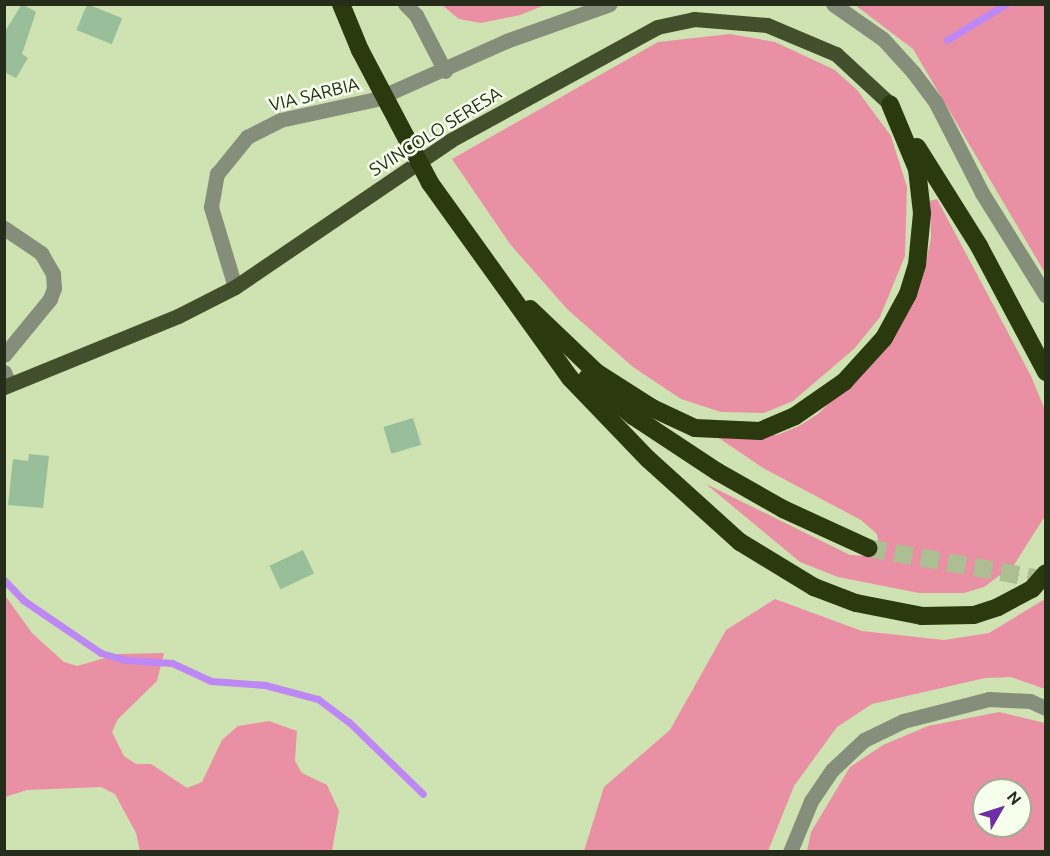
<!DOCTYPE html>
<html>
<head>
<meta charset="utf-8">
<style>
  body { margin:0 }
  #map { position:relative; width:1050px; height:856px; overflow:hidden; background:#cfe2b2; font-family:Ubuntu,sans-serif }
  div>[style] { position:absolute }
  [style*='--x'] { left:calc(var(--x)*1px); top:calc(var(--y)*1px); width:calc(var(--w)*1px); rotate:calc(var(--a)*1deg) }
  .green>* { inset:0; background:#ea90a4 }
  .stream>* { height:7px; margin:-3.5px; padding:0 3.5px; transform-origin:3.5px; border-radius:3.5px; background:#bd87f5 }
  .building>* { inset:0; background:#98bf99; transform-origin:0 0 }
  .highway-tunnel>* { height:18px; margin-top:-9px; transform-origin:0; background:repeating-linear-gradient(90deg,#adbe93 0 18px,transparent 0 27px) }
  .minor>* { height:15px; margin:-7.5px; padding:0 7.5px; transform-origin:7.5px; border-radius:7.5px; background:#858e7a }
  .major>* { height:15px; margin:-7.5px; padding:0 7.5px; transform-origin:7.5px; border-radius:7.5px; background:#424f2c }
  .highway>* { height:18px; margin:-9px; padding:0 9px; transform-origin:9px; border-radius:9px; background:#2b390e }
  span { translate:-50% -50%; white-space:nowrap; text-align:center; line-height:1.15; -webkit-text-stroke:5px #f6ffeb; paint-order:stroke }
  .street-label { font-size:18px; color:#252c19 }
  .frame { position:absolute; inset:0; border:6px solid #252c19; pointer-events:none }
  .north { position:absolute; left:972px; top:778px; width:60px; height:60px; box-sizing:border-box; background:#f6ffeb; border:2px solid #a2ab97; border-radius:50%; rotate:51deg; font-size:16px; font-weight:700; line-height:24px; text-align:center; color:#252c19 }
  .north::after { content:''; display:block; margin:auto; width:21px; height:27px; background:#6f2fa4; clip-path:polygon(50% 0,100% 100%,50% 72%,0 100%) }
</style>
</head>
<body>
<div id="map">
  <div class="green">
    <i style="clip-path:polygon(442px 5px,545px 4px,545px 5px,520px 15px,481px 23px,459px 19px)"></i>
    <i style="clip-path:polygon(855px 5px,1045px 5px,1045px 273px,913px 49px)"></i>
    <i style="clip-path:polygon(730px 34px,775px 42px,835px 70px,857px 90px,891px 136px,907px 187px,905px 256px,880px 317px,854px 349px,793px 401px,764px 413px,721px 412px,681px 399px,633px 367px,567px 309px,510px 244px,452px 159px,658px 42px)"></i>
    <i style="clip-path:polygon(937px 199px,1031px 376px,1045px 410px,1045px 516px,1014px 565px,984px 587px,964px 593px,919px 593px,838px 577px,800px 562px,706px 484px,850px 555px,868px 556px,879px 547px,877px 534px,861px 520px,763px 468px,716px 436px,777px 435px,799px 426px,818px 414px,881px 352px,909px 310px,923px 276px,931px 238px,930px 201px)"></i>
    <i style="clip-path:polygon(4px 594px,32px 633px,64px 662px,77px 666px,119px 654px,164px 653px,157px 681px,118px 719px,112px 732px,124px 756px,136px 764px,151px 764px,187px 788px,202px 782px,222px 740px,238px 726px,269px 721px,297px 731px,295px 761px,302px 773px,327px 785px,339px 811px,332px 851px,140px 851px,136px 833px,115px 794px,101px 787px,27px 790px,5px 797px)"></i>
    <i style="clip-path:polygon(775px 599px,862px 631px,944px 640px,989px 633px,1045px 599px,1045px 689px,1011px 677px,985px 678px,872px 704px,837px 727px,794px 786px,768px 851px,584px 851px,604px 787px,670px 730px,726px 630px)"></i>
    <i style="clip-path:polygon(evenodd,999px 712px,1045px 723px,1045px 851px,807px 851px,811px 832px,850px 767px,883px 745px,928px 726px,999px 712px,984px 790px,1020px 790px,1020px 826px,984px 826px,984px 790px)"></i>
  </div>
  <div class="stream">
    <i style="--x:947;--y:40;--w:69;--a:-31.4"></i>
    <i style="--x:4;--y:580;--w:28;--a:46"></i>
    <i style="--x:23;--y:600;--w:94;--a:34.2"></i>
    <i style="--x:101;--y:653;--w:26;--a:16"></i>
    <i style="--x:126;--y:660;--w:46;--a:3.7"></i>
    <i style="--x:172;--y:663;--w:43;--a:24.8"></i>
    <i style="--x:211;--y:681;--w:54;--a:4.2"></i>
    <i style="--x:265;--y:685;--w:55;--a:14.8"></i>
    <i style="--x:318;--y:699;--w:39;--a:37"></i>
    <i style="--x:349;--y:722;--w:103;--a:44.2"></i>
  </div>
  <div class="building">
    <i style="clip-path:polygon(22px 4px,36px 12px,22px 54px,28px 58px,16px 78px,4px 72px,4px 33px)"></i>
    <i style="left:87px;top:4px;width:38px;height:28px;rotate:22deg"></i>
    <i style="left:413px;top:418px;width:28px;height:31px;rotate:73deg"></i>
    <i style="clip-path:polygon(29px 454px,49px 456px,43px 508px,8px 505px,13px 459px,28px 461px)"></i>
    <i style="left:303px;top:550px;width:26px;height:37px;rotate:65deg"></i>
  </div>
  <div class="highway-tunnel">
    <i style="--x:868;--y:548;--w:181;--a:10.2"></i>
  </div>
  <div class="minor">
    <i style="--x:405;--y:4;--w:16;--a:45"></i>
    <i style="--x:416;--y:15;--w:63;--a:62.6"></i>
    <i style="--x:833;--y:4;--w:61;--a:35"></i>
    <i style="--x:883;--y:39;--w:45;--a:47.7"></i>
    <i style="--x:913;--y:72;--w:39;--a:53"></i>
    <i style="--x:936;--y:103;--w:101;--a:62.9"></i>
    <i style="--x:982;--y:193;--w:121;--a:58.1"></i>
    <i style="--x:4;--y:228;--w:45;--a:34"></i>
    <i style="--x:41;--y:253;--w:24;--a:60"></i>
    <i style="--x:53;--y:274;--w:14;--a:86"></i>
    <i style="--x:54;--y:288;--w:12;--a:110"></i>
    <i style="--x:50;--y:299;--w:72;--a:129.4"></i>
    <i style="--x:235;--y:287;--w:84;--a:-106.7"></i>
    <i style="--x:211;--y:207;--w:34;--a:-80"></i>
    <i style="--x:217;--y:174;--w:48;--a:-51"></i>
    <i style="--x:247;--y:137;--w:37;--a:-27"></i>
    <i style="--x:280;--y:120;--w:98;--a:-12.3"></i>
    <i style="--x:376;--y:99;--w:142;--a:-24"></i>
    <i style="--x:506;--y:41;--w:110;--a:-19.6"></i>
    <i style="--x:4;--y:372;--w:13;--a:67"></i>
    <i style="--x:790;--y:852;--w:55;--a:-67.6"></i>
    <i style="--x:811;--y:801;--w:37;--a:-56"></i>
    <i style="--x:832;--y:770;--w:44;--a:-43.2"></i>
    <i style="--x:864;--y:740;--w:43;--a:-26"></i>
    <i style="--x:903;--y:721;--w:89;--a:-14.3"></i>
    <i style="--x:989;--y:699;--w:41;--a:2.8"></i>
    <i style="--x:1030;--y:701;--w:17;--a:24"></i>
  </div>
  <div class="major">
    <i style="--x:4;--y:387;--w:188;--a:-22.2"></i>
    <i style="--x:178;--y:316;--w:64;--a:-27"></i>
    <i style="--x:235;--y:287;--w:261;--a:-34.2"></i>
    <i style="--x:451;--y:140;--w:235;--a:-28.7"></i>
    <i style="--x:657;--y:27;--w:38;--a:-12"></i>
    <i style="--x:694;--y:19;--w:73;--a:4.7"></i>
    <i style="--x:767;--y:25;--w:75;--a:22.8"></i>
    <i style="--x:836;--y:54;--w:74;--a:42.8"></i>
  </div>
  <div class="highway">
    <i style="--x:341;--y:4;--w:50;--a:67.6"></i>
    <i style="--x:360;--y:50;--w:150;--a:62.2"></i>
    <i style="--x:430;--y:183;--w:240;--a:54.3"></i>
    <i style="--x:570;--y:378;--w:112;--a:46.1"></i>
    <i style="--x:648;--y:459;--w:124;--a:42.1"></i>
    <i style="--x:740;--y:542;--w:87;--a:31.3"></i>
    <i style="--x:814;--y:587;--w:45;--a:20.9"></i>
    <i style="--x:856;--y:603;--w:67;--a:11.1"></i>
    <i style="--x:922;--y:616;--w:52;--a:-1.1"></i>
    <i style="--x:974;--y:615;--w:25;--a:-18"></i>
    <i style="--x:998;--y:607;--w:38;--a:-28"></i>
    <i style="--x:1032;--y:589;--w:21;--a:-49"></i>
    <i style="--x:917;--y:147;--w:117;--a:57.9"></i>
    <i style="--x:979;--y:246;--w:143;--a:62"></i>
    <i style="--x:530;--y:309;--w:91;--a:43.7"></i>
    <i style="--x:596;--y:372;--w:67;--a:32.7"></i>
    <i style="--x:652;--y:408;--w:47;--a:24.9"></i>
    <i style="--x:695;--y:428;--w:65;--a:2.6"></i>
    <i style="--x:760;--y:431;--w:38;--a:-23"></i>
    <i style="--x:795;--y:416;--w:60;--a:-34.8"></i>
    <i style="--x:844;--y:382;--w:59;--a:-47.7"></i>
    <i style="--x:884;--y:338;--w:50;--a:-61.4"></i>
    <i style="--x:908;--y:294;--w:30;--a:-73"></i>
    <i style="--x:917;--y:265;--w:52;--a:-84.5"></i>
    <i style="--x:922;--y:213;--w:44;--a:-96.5"></i>
    <i style="--x:917;--y:169;--w:70;--a:-112.6"></i>
    <i style="--x:587;--y:378;--w:60;--a:39.6"></i>
    <i style="--x:633;--y:416;--w:102;--a:33.4"></i>
    <i style="--x:718;--y:472;--w:75;--a:29.6"></i>
    <i style="--x:783;--y:509;--w:94;--a:24.6"></i>
  </div>
  <div class="street-label">
    <span style="left:314px;top:94px;rotate:-14deg">VIA SARBIA</span>
    <span style="left:435px;top:131px;rotate:-32deg">SVINCOLO SERESA</span>
  </div>
  <div class="frame"></div>
  <div class="north">N</div>
</div>
</body>
</html>
